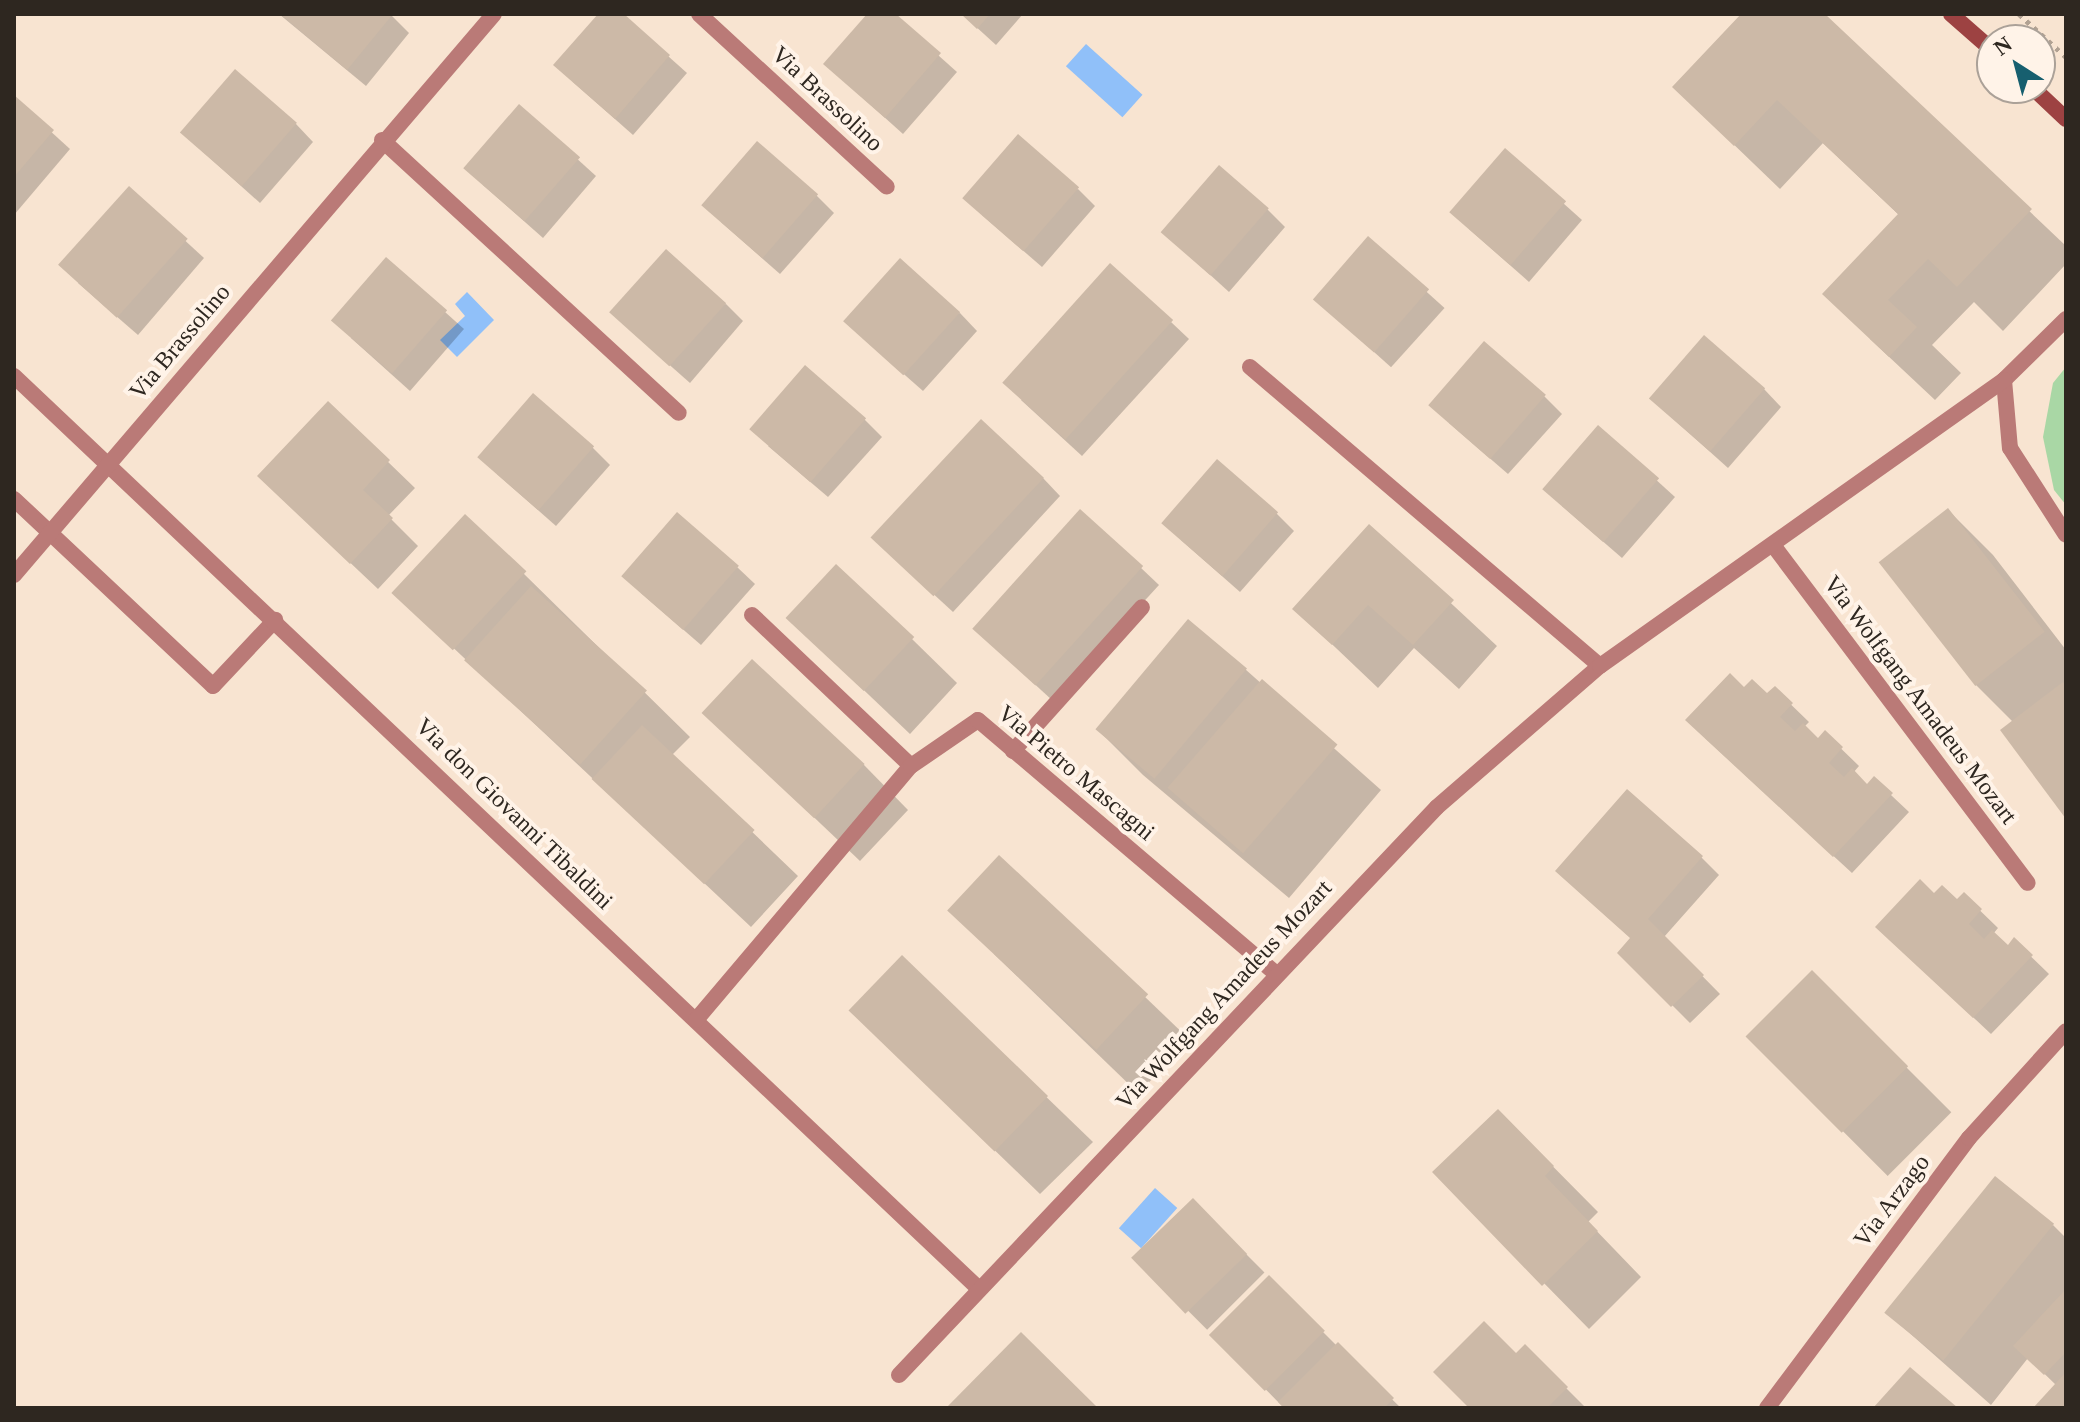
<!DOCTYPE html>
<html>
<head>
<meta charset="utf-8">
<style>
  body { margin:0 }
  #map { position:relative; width:2080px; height:1422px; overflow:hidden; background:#f8e4d1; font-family:"Times New Roman",serif }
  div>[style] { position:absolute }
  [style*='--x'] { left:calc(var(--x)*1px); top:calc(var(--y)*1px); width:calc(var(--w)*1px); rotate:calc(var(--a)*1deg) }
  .green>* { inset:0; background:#a9d7a5 }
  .water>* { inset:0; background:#90c0f9; transform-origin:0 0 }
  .shadow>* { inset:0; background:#0003; transform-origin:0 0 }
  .building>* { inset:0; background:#ccb9a7; transform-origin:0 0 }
  .path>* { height:5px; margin-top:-2.5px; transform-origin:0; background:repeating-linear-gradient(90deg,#b1a192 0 4px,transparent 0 10px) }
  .service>* { height:16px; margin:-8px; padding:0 8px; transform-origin:8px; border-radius:8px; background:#ba7a77 }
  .minor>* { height:16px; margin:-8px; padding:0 8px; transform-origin:8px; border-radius:8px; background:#ba7a77 }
  .secondary>* { height:16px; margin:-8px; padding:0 8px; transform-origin:8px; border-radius:8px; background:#9d4242 }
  span { translate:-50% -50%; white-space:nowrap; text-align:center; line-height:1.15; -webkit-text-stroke:8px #fff3e8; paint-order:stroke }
  .street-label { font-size:24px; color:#2e2720 }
  .frame { position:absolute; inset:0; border:16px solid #2e2720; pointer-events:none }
  .north { position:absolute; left:1976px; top:24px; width:80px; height:80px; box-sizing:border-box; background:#fff3e8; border:2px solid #aba198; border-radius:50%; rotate:324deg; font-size:22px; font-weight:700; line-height:32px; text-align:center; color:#2e2720 }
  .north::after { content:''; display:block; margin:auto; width:28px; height:36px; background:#175f6f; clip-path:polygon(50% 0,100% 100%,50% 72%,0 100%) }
</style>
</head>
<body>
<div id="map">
  <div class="green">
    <i style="clip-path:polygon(2066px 367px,2066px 505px,2054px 490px,2043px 437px,2053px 383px)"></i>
  </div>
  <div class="water">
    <i style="left:1086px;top:44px;width:76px;height:30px;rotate:42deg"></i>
    <i style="clip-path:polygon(467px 292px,494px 320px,457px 357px,440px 340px,465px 316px,455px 304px)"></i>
    <i style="left:1155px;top:1188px;width:30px;height:54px;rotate:42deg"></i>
  </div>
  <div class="shadow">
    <i style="clip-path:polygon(279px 14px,390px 14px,409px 33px,366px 86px)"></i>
    <i style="clip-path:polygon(601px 14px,621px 14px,687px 73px,633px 135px,573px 82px)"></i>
    <i style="clip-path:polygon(870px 14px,892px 14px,957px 72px,903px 134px,844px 81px)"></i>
    <i style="clip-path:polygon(962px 14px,1023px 14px,996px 45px)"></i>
    <i style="clip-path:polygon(1744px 14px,1822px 14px,2066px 246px,2066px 264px,2003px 331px,1974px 302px,1932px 345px,1961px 373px,1935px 400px,1870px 339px,1899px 215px,1823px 143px,1780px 189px,1674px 87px)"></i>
    <i style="clip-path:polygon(14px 98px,70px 149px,14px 215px)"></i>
    <i style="clip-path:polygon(520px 107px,596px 176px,543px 238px,483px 185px)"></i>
    <i style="clip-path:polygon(296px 124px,313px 142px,260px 203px,182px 133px)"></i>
    <i style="clip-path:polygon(1505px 151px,1582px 220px,1529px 282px,1469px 229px)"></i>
    <i style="clip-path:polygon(129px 189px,204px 258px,138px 335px,78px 283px)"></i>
    <i style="clip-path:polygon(1078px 189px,1095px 206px,1042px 267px,982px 215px)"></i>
    <i style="clip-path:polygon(816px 195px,834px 213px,780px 274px,721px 222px)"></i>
    <i style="clip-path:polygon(1267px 209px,1285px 227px,1229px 292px,1164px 233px)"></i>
    <i style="left:1368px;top:239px;width:103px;height:80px;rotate:42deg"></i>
    <i style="clip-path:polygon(387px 260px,464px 329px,410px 391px,351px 338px)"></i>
    <i style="clip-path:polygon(726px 304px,743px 321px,690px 383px,630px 330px)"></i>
    <i style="clip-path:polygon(960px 313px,977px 331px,923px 391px,864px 339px)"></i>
    <i style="clip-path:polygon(1171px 322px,1189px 339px,1082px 456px,1021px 400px)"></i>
    <i style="clip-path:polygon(1764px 389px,1781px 407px,1728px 468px,1650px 398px)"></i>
    <i style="clip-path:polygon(1544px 396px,1562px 414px,1508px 474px,1449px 423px)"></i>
    <i style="clip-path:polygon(328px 404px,415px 488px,388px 516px,418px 546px,378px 589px,286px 502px)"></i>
    <i style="clip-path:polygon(864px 419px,882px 437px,828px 497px,768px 446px)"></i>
    <i style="clip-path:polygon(1599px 428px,1675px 497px,1622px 558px,1562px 506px)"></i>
    <i style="clip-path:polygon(592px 447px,610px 465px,556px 526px,497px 474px)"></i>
    <i style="clip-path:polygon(1043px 478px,1060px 496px,953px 612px,892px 556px)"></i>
    <i style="clip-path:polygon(1948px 510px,1993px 555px,2066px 650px,2066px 815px,2013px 722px,1975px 684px)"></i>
    <i style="clip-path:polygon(1081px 511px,1159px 585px,1053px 701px,992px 645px)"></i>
    <i style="clip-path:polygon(1276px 513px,1294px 531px,1240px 592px,1181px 540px)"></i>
    <i style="clip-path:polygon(466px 517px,690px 737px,672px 755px,798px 876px,751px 927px,397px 595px)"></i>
    <i style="clip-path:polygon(1369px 527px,1497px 646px,1459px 689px,1414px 648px,1378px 688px,1295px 609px)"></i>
    <i style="clip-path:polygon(737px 567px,755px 584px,701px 645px,641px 593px)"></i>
    <i style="clip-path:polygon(788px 618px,912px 639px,957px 683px,910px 734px)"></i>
    <i style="clip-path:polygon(1245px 669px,1381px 790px,1289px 898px,1143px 775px,1098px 730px)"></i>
    <i style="clip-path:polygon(1775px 689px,1809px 722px,1804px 727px,1818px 741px,1825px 733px,1859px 766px,1853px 773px,1867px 786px,1874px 779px,1909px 812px,1852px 873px,1705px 738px,1745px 690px,1768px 696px)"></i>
    <i style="clip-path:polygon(704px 713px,864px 765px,908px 810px,860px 861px)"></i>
    <i style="clip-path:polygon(999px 857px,1191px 1041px,1138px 1093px,994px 954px)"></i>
    <i style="clip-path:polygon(1701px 857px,1719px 875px,1664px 937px,1720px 994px,1690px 1023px,1620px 953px,1632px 939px,1575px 888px)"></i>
    <i style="clip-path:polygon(1964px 895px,1998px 928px,1993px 934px,2008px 948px,2014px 940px,2049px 974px,1991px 1034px,1895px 944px)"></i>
    <i style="clip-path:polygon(902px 958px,1093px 1142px,1040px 1194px,896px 1055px)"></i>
    <i style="left:1812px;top:973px;width:197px;height:90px;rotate:45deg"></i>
    <i style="clip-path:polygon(1498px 1111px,1598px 1212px,1588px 1222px,1641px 1277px,1589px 1329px,1435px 1172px)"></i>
    <i style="left:1193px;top:1201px;width:101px;height:81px;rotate:45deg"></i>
    <i style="clip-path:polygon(2053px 1225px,2066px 1238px,2066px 1408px,2036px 1408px,2056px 1385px,2028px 1358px,1991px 1405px,1888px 1314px)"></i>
    <i style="clip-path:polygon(1269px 1278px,1337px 1346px,1401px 1408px,1283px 1407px,1211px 1334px)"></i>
    <i style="clip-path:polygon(1525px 1347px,1586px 1408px,1471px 1408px)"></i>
  </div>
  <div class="building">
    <i style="clip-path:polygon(280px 14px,393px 14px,347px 70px)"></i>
    <i style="clip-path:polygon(598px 14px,624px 14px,670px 55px,615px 119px,553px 65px)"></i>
    <i style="clip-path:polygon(867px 14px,896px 14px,941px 53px,885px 118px,823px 64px)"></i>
    <i style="clip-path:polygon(961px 14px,990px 14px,977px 29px)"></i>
    <i style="clip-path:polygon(1741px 14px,1825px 14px,2032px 209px,1957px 287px,1928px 259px,1888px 300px,1917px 327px,1889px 357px,1822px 294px,1898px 214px,1777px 100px,1734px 146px,1672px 87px)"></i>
    <i style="left:235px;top:69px;width:82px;height:84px;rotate:41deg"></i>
    <i style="clip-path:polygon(14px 95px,54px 130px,14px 177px)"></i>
    <i style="left:519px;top:104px;width:81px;height:85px;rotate:41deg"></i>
    <i style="left:1018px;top:134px;width:81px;height:85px;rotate:41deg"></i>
    <i style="left:757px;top:141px;width:81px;height:85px;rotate:41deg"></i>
    <i style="left:1505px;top:148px;width:81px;height:85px;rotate:41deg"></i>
    <i style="left:1219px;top:165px;width:66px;height:89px;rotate:41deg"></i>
    <i style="left:129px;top:186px;width:79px;height:106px;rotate:42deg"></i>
    <i style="left:1368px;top:236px;width:81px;height:84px;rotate:41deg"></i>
    <i style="left:666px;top:249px;width:81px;height:85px;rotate:42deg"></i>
    <i style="left:386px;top:257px;width:81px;height:84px;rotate:41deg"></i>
    <i style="left:900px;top:258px;width:81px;height:85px;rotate:42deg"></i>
    <i style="left:1110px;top:263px;width:85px;height:161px;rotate:42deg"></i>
    <i style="left:1704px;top:335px;width:81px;height:84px;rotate:41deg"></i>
    <i style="left:1484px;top:341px;width:82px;height:85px;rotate:41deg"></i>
    <i style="left:805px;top:365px;width:81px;height:85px;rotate:41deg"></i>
    <i style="left:533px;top:393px;width:81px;height:85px;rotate:41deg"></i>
    <i style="clip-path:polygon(328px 401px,390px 460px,363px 490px,393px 518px,350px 564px,257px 476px)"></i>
    <i style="left:981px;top:419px;width:86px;height:162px;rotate:43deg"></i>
    <i style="left:1598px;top:425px;width:81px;height:85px;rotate:41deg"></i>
    <i style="left:1217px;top:459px;width:81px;height:85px;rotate:41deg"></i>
    <i style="left:1948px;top:508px;width:157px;height:88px;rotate:52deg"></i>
    <i style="left:1080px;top:509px;width:85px;height:161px;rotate:42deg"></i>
    <i style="left:677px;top:512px;width:82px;height:85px;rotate:41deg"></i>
    <i style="left:465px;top:514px;width:84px;height:108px;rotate:43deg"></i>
    <i style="clip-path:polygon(1369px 524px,1454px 600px,1413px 645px,1368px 605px,1332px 645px,1292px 609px)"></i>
    <i style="left:836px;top:564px;width:107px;height:74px;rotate:43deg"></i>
    <i style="left:531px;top:586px;width:156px;height:100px;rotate:42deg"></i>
    <i style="left:1188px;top:619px;width:77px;height:144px;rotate:40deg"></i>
    <i style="left:752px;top:659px;width:154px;height:74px;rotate:43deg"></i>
    <i style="clip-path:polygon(1730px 673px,1744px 687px,1752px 679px,1767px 693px,1775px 686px,1793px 703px,1780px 717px,1795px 731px,1803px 723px,1818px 738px,1825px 730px,1843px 747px,1829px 763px,1844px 777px,1852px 768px,1867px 784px,1874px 776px,1893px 793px,1833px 857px,1685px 720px)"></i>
    <i style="left:1262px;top:679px;width:100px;height:144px;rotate:41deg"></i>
    <i style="clip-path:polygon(2063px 682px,2066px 686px,2066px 819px,2000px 730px)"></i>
    <i style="left:642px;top:725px;width:154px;height:74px;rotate:43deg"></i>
    <i style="clip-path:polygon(1627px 789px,1703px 856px,1648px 919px,1704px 975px,1671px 1007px,1617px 953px,1630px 938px,1555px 871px)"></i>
    <i style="left:999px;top:855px;width:204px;height:76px;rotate:43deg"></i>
    <i style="clip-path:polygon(1920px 879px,1934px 893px,1942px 885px,1957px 899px,1964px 892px,1982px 909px,1969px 924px,1984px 939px,1992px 930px,2008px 945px,2014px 937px,2033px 955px,1973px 1018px,1875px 927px)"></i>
    <i style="left:902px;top:955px;width:203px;height:77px;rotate:44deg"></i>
    <i style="left:1812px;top:970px;width:136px;height:94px;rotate:45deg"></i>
    <i style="clip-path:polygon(1498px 1109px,1554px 1166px,1545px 1176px,1598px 1231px,1542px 1286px,1432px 1172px)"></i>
    <i style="left:1995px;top:1176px;width:76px;height:176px;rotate:39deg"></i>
    <i style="left:1193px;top:1198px;width:78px;height:86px;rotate:46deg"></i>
    <i style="left:1269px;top:1275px;width:79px;height:85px;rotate:45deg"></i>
    <i style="clip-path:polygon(2066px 1289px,2066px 1352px,2044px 1375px,2013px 1346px)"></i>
    <i style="clip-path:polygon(1484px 1321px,1516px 1353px,1525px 1344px,1568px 1387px,1547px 1408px,1469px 1408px,1433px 1372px)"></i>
    <i style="clip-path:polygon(1021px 1332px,1098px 1408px,946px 1408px)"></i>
    <i style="clip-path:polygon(1338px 1342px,1394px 1398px,1384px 1408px,1284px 1408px,1278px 1402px)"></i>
    <i style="clip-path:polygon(1910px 1367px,1958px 1408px,1873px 1408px)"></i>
    <i style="clip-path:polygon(2066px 1372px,2066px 1408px,2033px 1408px)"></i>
  </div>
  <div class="path">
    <i style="--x:2019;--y:14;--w:64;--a:42.5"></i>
  </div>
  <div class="service">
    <i style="--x:14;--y:499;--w:273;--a:43.2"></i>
    <i style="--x:213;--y:686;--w:91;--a:-46.8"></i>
    <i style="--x:752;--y:615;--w:219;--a:43.5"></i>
    <i style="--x:1013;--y:751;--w:193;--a:-48.1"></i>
  </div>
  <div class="minor">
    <i style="--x:699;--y:14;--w:255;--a:42.6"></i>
    <i style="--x:382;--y:140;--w:403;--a:42.6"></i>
    <i style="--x:2066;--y:319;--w:87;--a:135.5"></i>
    <i style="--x:2004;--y:380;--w:68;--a:85"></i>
    <i style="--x:2010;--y:448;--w:103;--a:57.2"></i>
    <i style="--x:1250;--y:367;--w:460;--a:40.5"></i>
    <i style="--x:14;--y:376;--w:1328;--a:43.41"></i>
    <i style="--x:1773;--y:545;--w:423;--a:53"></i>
    <i style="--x:14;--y:575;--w:738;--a:-49.45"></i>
    <i style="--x:696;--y:1020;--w:333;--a:-49.8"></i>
    <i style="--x:911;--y:766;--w:81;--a:-34.5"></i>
    <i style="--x:978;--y:720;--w:392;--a:40.4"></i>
    <i style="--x:899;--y:1375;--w:782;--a:-46.55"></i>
    <i style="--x:1437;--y:807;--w:216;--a:-40.9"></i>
    <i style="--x:1600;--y:666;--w:495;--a:-35.3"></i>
    <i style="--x:1767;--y:1408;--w:337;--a:-53.2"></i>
    <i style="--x:1969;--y:1138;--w:144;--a:-47.8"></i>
  </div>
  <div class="secondary">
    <i style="--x:1951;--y:14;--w:55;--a:41.3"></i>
    <i style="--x:2033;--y:88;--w:45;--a:43.2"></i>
  </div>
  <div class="street-label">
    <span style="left:827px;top:99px;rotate:43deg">Via Brassolino</span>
    <span style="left:180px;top:342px;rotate:-50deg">Via Brassolino</span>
    <span style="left:1920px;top:700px;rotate:53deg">Via Wolfgang Amadeus Mozart</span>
    <span style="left:1076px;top:773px;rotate:40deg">Via Pietro Mascagni</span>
    <span style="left:514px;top:814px;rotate:44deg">Via don Giovanni Tibaldini</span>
    <span style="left:1224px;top:995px;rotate:-47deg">Via Wolfgang Amadeus Mozart</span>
    <span style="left:1892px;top:1201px;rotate:-53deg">Via Arzago</span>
  </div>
  <div class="frame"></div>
  <div class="north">N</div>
</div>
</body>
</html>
